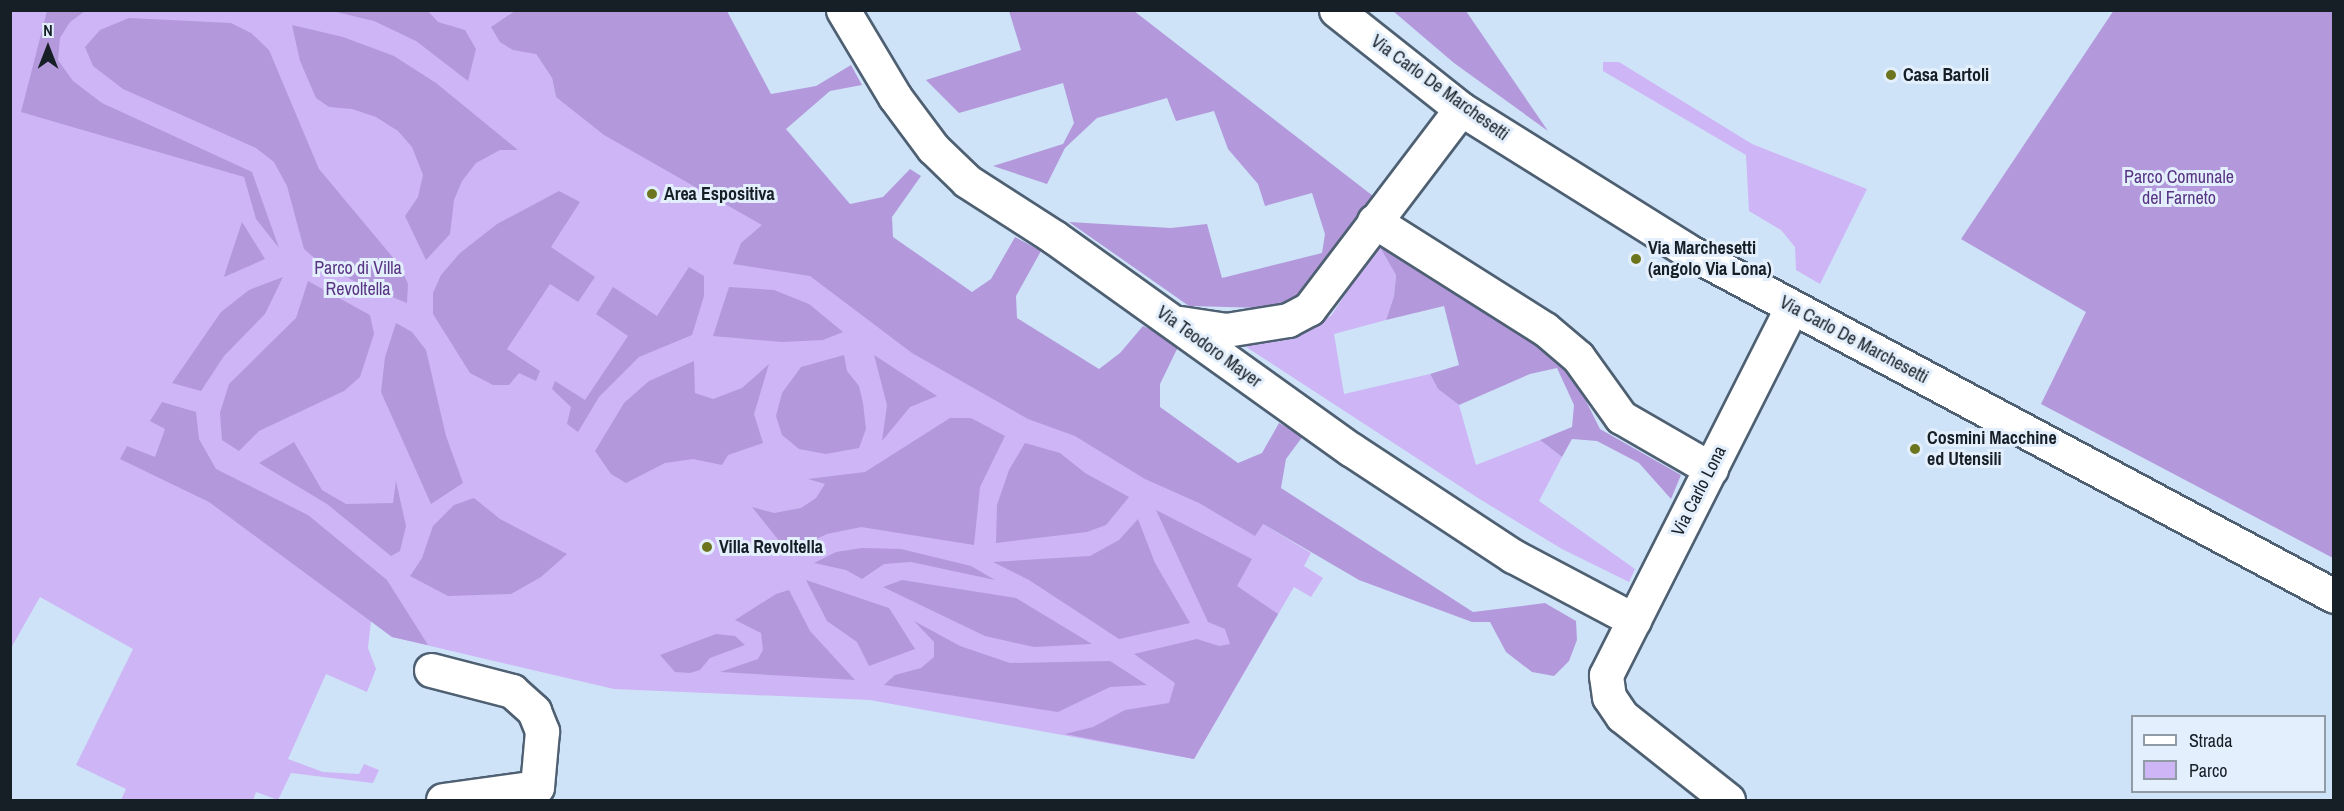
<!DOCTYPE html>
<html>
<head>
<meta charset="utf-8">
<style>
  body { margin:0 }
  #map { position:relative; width:2344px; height:811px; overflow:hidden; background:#cee3f8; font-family:"Archivo Narrow",sans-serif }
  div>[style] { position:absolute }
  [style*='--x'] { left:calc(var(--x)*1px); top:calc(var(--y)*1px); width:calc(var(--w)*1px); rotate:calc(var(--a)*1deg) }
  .green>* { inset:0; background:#ceb5f6 }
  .forest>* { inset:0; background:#b399dc }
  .roads { filter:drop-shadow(2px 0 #4e6072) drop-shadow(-2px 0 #4e6072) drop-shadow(0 2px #4e6072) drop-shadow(0 -2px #4e6072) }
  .street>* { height:33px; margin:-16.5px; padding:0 16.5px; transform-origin:16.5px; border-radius:16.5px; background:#fff }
  .secondary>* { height:33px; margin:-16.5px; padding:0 16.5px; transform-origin:16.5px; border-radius:16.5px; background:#fff }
  .dots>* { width:16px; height:16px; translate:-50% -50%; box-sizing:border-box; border:3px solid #e3effc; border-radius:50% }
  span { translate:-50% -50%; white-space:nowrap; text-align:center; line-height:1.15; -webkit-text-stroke:6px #e3effc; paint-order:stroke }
  .poi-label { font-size:18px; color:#161e26; font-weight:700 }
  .left { translate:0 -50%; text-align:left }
  .street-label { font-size:18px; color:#161e26 }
  .park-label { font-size:18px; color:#583483 }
  .frame { position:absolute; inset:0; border:12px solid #161e26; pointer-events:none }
  .legend { position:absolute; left:2131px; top:715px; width:195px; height:78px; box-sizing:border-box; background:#e3effc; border:2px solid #919ba6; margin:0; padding:8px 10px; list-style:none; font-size:18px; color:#161e26 }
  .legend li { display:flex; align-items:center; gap:12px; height:30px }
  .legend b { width:30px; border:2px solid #919ba6 }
  .north { position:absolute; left:18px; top:18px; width:60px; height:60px; -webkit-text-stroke:4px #e3effc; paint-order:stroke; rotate:0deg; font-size:16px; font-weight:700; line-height:24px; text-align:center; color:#161e26 }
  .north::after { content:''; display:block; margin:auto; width:21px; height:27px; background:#161e26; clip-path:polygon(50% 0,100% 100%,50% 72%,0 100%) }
</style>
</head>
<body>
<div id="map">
  <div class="green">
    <i style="clip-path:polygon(11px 11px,541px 11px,536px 54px,552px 78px,556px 97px,1311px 553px,1304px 566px,1323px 578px,1311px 597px,1294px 587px,1194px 759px,870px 700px,614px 689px,392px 637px,371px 621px,368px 648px,376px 669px,367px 692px,326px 674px,288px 759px,323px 772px,359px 774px,364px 764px,379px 770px,373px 783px,291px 773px,278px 800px,256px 792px,253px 800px,121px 800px,126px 789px,76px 765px,133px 649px,40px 597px,11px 648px)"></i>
    <i style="clip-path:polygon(1603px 62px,1619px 62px,1752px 144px,1867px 189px,1820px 284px,1796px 270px,1795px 247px,1781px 230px,1749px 211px,1746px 155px,1603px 71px)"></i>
    <i style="clip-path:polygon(1378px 244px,1396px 275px,1394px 296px,1386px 320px,1334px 334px,1344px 394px,1430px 374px,1438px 389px,1459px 405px,1476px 465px,1540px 440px,1562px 457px,1539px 501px,1635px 569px,1629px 582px,1562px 549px,1478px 498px,1240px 343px,1288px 335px,1331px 316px)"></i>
  </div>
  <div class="forest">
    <i style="clip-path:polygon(2114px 10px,2333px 11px,2333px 558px,2041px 404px,2086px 312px,1961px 239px)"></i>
    <i style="clip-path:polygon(47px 11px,85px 11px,70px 22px,60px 38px,58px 60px,73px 81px,102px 103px,252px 172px,279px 248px,256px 219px,244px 177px,21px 112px)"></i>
    <i style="clip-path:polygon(332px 11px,428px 11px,438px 22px,465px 30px,476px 49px,468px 81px,416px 41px,374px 21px)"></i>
    <i style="clip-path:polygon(515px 11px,727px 11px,771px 94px,816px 86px,851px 65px,862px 85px,830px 91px,786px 129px,850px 204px,883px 197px,910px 169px,921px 176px,892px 217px,893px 237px,972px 292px,991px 279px,1015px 237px,1041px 251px,1016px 296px,1017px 318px,1099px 369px,1120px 353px,1143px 326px,1180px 343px,1160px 384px,1160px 407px,1238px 463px,1262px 453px,1279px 423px,1303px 436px,1286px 459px,1281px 488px,1473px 612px,1545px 603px,1576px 621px,1577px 640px,1569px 661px,1554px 676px,1532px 672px,1506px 652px,1490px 622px,1472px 622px,1359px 580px,1263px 524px,1255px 536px,1199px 503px,1145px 479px,1075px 436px,1028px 419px,912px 353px,810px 276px,733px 264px,741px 243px,762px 225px,604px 135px,556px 97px,552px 78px,536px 54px,513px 50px,500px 42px,491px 27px)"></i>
    <i style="clip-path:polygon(1009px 11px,1134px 11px,1373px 196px,1301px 297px,1264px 308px,1189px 306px,1069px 222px,1171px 228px,1207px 224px,1222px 278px,1322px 253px,1325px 234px,1312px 193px,1265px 206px,1258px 184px,1228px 149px,1214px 111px,1176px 121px,1167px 98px,1097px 118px,1065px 148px,1047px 184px,993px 166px,1063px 144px,1074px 123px,1063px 83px,959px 113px,926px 80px,1021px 50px)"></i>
    <i style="clip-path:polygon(1393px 11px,1466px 11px,1548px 131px,1454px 63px)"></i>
    <i style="clip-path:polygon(129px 18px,231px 23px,251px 33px,269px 50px,319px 169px,400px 266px,408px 284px,407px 303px,354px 281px,319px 262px,304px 249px,287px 186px,274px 162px,256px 148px,123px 89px,93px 66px,85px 47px,100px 30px)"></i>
    <i style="clip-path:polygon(292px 25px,343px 37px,394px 56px,436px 83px,518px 150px,500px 150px,476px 163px,462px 181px,454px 200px,450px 234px,426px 260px,405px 216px,418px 197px,423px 175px,412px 147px,398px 131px,376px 117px,352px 109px,329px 107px,316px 98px,300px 61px)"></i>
    <i style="clip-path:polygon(559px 191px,580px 202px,551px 247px,595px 277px,578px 302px,550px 284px,507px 349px,540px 371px,536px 381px,519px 373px,509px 385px,493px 385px,470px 373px,433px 314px,433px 293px,441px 275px,460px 253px,497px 224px)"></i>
    <i style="clip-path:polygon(242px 222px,265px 259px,224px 277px,227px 267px)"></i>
    <i style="clip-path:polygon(1378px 244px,1555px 358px,1578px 385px,1600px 429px,1681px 475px,1671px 499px,1639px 463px,1597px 441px,1572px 439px,1562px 457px,1540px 440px,1572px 427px,1574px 405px,1557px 368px,1530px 374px,1459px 405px,1438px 389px,1430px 374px,1459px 365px,1444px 306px,1386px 320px,1394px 296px,1396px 275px)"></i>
    <i style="clip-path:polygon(689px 267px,704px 276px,704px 296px,692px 335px,639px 357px,599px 397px,578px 432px,567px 424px,571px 407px,552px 389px,555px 381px,585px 400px,628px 336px,596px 314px,613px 287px,657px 316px)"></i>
    <i style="clip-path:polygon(283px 277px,265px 314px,224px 356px,201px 391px,172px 383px,221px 312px,249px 290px)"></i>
    <i style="clip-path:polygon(308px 281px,370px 315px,374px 334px,360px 377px,344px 391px,259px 431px,239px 451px,222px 440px,220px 413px,229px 384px,296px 318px)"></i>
    <i style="clip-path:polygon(729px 287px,774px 290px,809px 304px,843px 332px,823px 340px,782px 342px,713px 336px)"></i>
    <i style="clip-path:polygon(396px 323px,412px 332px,426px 350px,446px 436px,463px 483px,431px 504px,381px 392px,385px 357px)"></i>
    <i style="clip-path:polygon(844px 355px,847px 371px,859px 386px,863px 403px,866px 429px,859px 448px,826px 454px,799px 449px,782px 435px,776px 416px,782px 393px,801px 367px)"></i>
    <i style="clip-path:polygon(874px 355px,937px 396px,910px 407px,882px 441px,887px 405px)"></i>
    <i style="clip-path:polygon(694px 361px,695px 393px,713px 399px,742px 388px,769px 364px,754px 414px,763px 443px,728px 455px,722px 465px,693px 459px,665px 463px,626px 483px,611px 474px,595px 451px,624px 403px,649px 381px)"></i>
    <i style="clip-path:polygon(162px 402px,196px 412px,199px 439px,216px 469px,308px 515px,387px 580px,428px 645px,392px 637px,209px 502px,120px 459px,127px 446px,155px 457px,165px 429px,150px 421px)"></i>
    <i style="clip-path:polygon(950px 418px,971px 418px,1005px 436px,980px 487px,974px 545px,861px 527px,827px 534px,788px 552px,752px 507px,774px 513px,801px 508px,816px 498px,825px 484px,808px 479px,865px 472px)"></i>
    <i style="clip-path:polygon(294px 442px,322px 490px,346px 504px,393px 503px,396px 481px,406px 526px,400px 551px,391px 556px,327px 504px,259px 463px)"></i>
    <i style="clip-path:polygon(1025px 443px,1060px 453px,1085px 473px,1129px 497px,1106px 525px,1087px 532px,996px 543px,997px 505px,1009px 470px)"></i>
    <i style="clip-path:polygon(474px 498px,500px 519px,567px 554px,541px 577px,511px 594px,448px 596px,410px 576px,422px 558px,433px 526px,454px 505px)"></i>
    <i style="clip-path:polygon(1156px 510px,1252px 559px,1237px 586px,1278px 614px,1194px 759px,1065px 734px,1093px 727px,1125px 710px,1169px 703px,1175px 683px,1134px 654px,1197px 639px,1219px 646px,1230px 644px,1225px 629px,1208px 622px)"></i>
    <i style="clip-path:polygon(1138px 519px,1155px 563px,1190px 623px,1119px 639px,1029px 580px,993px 562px,1090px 556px,1119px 540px)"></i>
    <i style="clip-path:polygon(862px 548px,901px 549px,971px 566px,995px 580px,911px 562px,884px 564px,862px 579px,846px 570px,814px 563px,836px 552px)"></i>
    <i style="clip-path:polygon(806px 580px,889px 608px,915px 649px,869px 666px,857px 642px,827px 621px)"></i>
    <i style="clip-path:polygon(902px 580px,1016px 598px,1092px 644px,1034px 647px,985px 636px,883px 587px)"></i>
    <i style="clip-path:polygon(789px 590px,810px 631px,855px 680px,720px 672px,758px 659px,763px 650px,761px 633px,735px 620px,776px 594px)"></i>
    <i style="clip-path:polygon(914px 621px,960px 646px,1010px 663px,1110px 661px,1147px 685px,1110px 687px,1058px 712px,884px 685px,895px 675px,921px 668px,934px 657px,934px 642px)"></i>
    <i style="clip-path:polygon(716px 634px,735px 636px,745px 645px,710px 658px,700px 670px,690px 673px,675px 672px,660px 655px)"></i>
  </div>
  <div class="roads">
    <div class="street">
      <i style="--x:843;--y:10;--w:101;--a:59.1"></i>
      <i style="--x:895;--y:97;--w:64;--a:53.3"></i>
      <i style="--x:933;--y:148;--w:47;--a:44.1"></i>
      <i style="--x:967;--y:181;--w:103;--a:32.8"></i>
      <i style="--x:1054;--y:237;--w:366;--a:35.6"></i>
      <i style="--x:1352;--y:450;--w:193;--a:33.4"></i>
      <i style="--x:1513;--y:556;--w:137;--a:27.9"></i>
      <i style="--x:1374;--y:221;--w:202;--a:32.3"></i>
      <i style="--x:1545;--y:329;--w:43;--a:40.3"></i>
      <i style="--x:1578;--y:357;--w:74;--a:54.4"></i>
      <i style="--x:1621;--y:417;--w:104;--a:30"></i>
      <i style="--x:1180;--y:323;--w:47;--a:8.7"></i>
      <i style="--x:1226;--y:330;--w:63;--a:-9.2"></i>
      <i style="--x:1288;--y:320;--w:24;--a:-28"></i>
      <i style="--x:1309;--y:309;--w:251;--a:-52.8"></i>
      <i style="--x:431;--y:670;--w:84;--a:14.5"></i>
      <i style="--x:512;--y:691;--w:30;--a:42"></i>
      <i style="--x:534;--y:711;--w:22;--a:68"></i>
      <i style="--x:542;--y:731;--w:56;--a:95.1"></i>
      <i style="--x:537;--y:787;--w:95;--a:172.1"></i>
      <i style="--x:1728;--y:800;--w:135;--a:-141.6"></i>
      <i style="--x:1622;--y:716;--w:23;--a:-124"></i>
      <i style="--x:1609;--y:697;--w:22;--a:-98"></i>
      <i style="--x:1606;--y:675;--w:412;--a:-63.2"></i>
    </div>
    <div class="secondary">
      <i style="--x:1336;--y:10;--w:159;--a:38.4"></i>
      <i style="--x:1461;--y:109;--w:268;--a:32"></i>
      <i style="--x:1688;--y:251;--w:732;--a:28.1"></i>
    </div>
  </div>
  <div class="dots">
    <i style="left:1891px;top:75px;background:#6c751e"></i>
    <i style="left:652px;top:194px;background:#6c751e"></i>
    <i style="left:1636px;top:259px;background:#6c751e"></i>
    <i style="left:1915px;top:449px;background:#6c751e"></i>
    <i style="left:707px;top:547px;background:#6c751e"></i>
  </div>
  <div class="poi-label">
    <span class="left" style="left:1903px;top:75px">Casa Bartoli</span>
    <span class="left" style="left:664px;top:194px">Area Espositiva</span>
    <span class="left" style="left:1648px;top:259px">Via Marchesetti<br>(angolo Via Lona)</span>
    <span class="left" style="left:1927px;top:449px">Cosmini Macchine<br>ed Utensili</span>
    <span class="left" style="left:719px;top:547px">Villa Revoltella</span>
  </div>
  <div class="street-label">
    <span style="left:1440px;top:88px;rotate:36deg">Via Carlo De Marchesetti</span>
    <span style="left:1854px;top:340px;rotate:28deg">Via Carlo De Marchesetti</span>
    <span style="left:1209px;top:347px;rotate:36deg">Via Teodoro Mayer</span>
    <span style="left:1699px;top:491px;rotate:-63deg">Via Carlo Lona</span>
  </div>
  <div class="park-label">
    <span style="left:2179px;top:188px">Parco Comunale<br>del Farneto</span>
    <span style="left:358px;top:279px">Parco di Villa<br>Revoltella</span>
  </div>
  <div class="frame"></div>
  <ul class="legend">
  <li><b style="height:8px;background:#fff"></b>Strada</li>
  <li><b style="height:16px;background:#ceb5f6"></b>Parco</li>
  </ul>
  <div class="north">N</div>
</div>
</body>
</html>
